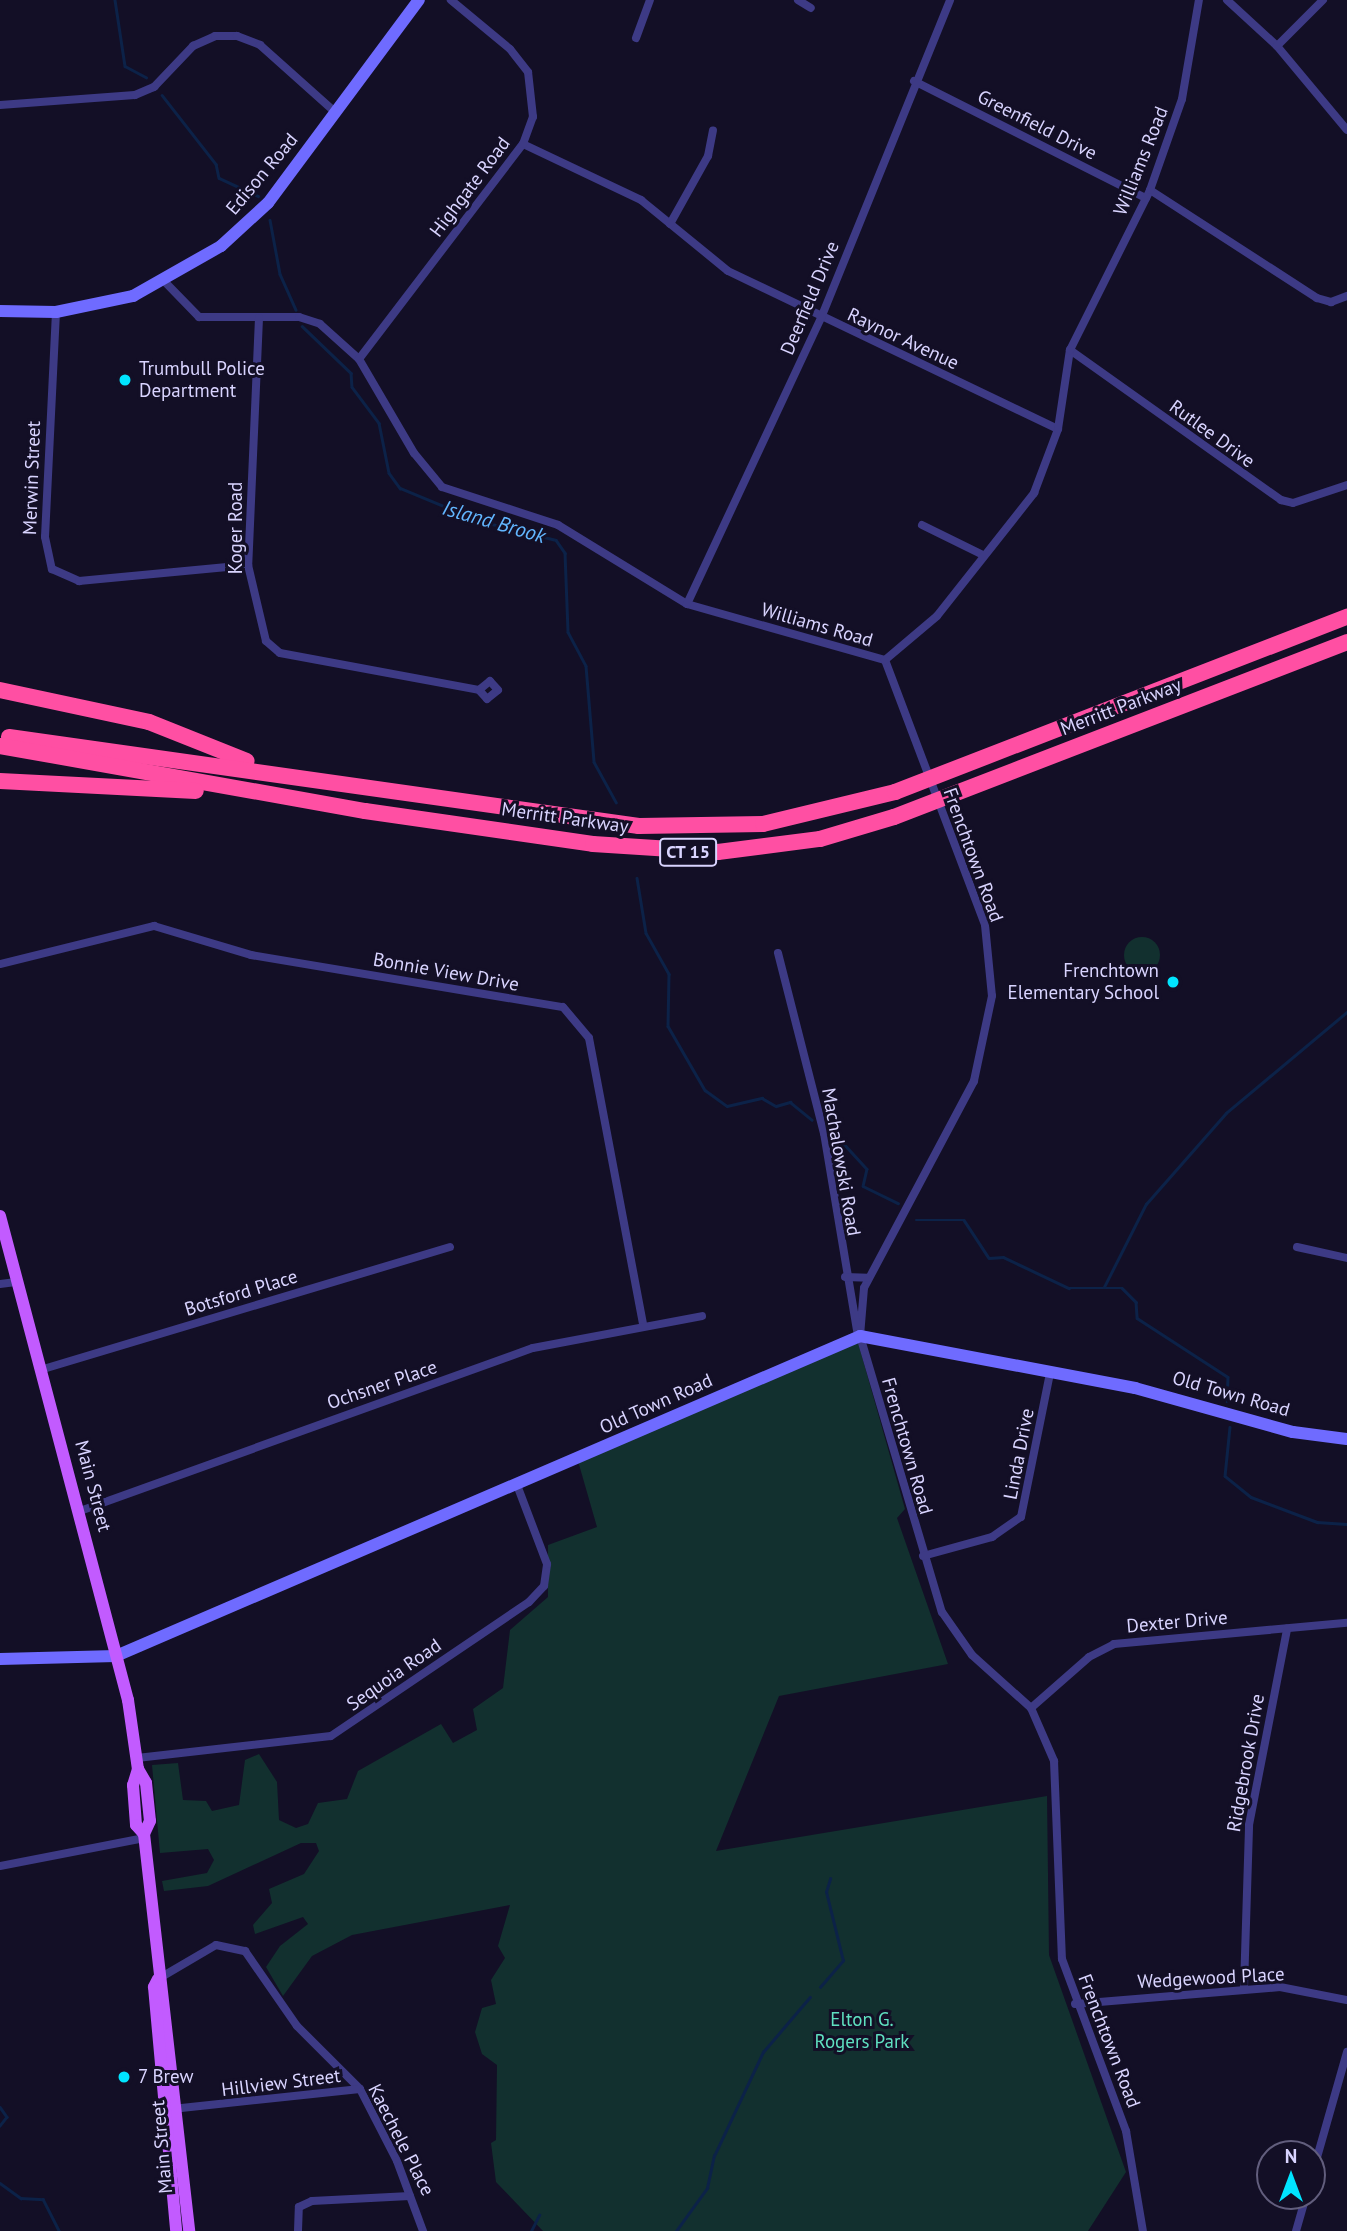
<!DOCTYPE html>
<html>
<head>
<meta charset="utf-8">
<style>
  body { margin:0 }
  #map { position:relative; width:1347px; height:2231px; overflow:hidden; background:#130f26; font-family:"PT Sans",sans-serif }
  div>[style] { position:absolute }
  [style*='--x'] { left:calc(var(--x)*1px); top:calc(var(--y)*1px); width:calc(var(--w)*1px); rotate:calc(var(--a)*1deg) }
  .green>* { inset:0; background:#12302f }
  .round { border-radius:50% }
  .stream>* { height:2.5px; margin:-1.25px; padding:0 1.25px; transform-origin:1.25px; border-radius:1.25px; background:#0c2248 }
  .street>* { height:8px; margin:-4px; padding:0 4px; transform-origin:4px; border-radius:4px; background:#3d3a85 }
  .secondary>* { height:12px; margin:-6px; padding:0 6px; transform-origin:6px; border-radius:6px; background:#6f6bff }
  .primary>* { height:12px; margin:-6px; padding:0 6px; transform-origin:6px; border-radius:6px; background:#c25bff }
  .highway>* { height:16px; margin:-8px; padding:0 8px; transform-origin:8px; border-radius:8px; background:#ff4fa3 }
  .dots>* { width:19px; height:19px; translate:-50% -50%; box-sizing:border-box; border:4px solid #130f26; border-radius:50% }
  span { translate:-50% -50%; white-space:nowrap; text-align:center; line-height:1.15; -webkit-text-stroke:6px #130f26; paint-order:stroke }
  .shield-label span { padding:2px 5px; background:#130f26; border:2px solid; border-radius:5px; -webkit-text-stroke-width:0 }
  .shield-label { font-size:18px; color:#d9d4ff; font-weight:700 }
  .street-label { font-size:19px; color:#d9d4ff }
  .poi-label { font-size:19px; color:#d9d4ff }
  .left { translate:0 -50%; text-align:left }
  .right { translate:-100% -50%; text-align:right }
  .park-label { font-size:19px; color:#5fe0c0 }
  .water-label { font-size:21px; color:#62b6ff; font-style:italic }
  .north { position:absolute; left:1256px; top:2140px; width:70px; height:70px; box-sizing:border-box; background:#130f26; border:2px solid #625e7d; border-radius:50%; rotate:0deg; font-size:19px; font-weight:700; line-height:28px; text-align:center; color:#d9d4ff }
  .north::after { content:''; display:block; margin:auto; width:24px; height:32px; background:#00e5ff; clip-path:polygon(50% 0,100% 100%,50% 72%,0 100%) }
</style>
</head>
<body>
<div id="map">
  <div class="green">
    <i class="round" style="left:1124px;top:937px;width:36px;height:36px"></i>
    <i style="clip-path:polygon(857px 1339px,905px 1509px,897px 1518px,948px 1664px,779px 1696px,716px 1851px,1047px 1796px,1049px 1955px,1126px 2172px,1088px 2231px,543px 2231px,496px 2182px,491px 2143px,496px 2140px,497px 2065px,482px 2054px,475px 2032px,482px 2008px,496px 2004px,491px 1980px,505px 1958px,498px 1946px,510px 1905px,352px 1935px,312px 1956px,283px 1996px,266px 1967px,280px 1946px,308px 1924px,303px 1917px,255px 1934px,253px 1925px,272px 1903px,269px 1889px,304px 1874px,319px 1851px,316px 1843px,301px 1843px,208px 1886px,164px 1891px,162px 1881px,207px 1873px,214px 1860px,208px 1849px,160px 1853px,152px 1765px,178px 1763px,183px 1800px,206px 1801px,212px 1811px,239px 1805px,245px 1760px,259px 1754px,277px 1782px,279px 1820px,296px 1828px,308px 1824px,318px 1803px,347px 1799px,358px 1771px,441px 1724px,453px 1743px,477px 1730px,473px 1709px,503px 1688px,510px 1630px,548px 1597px,548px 1545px,597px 1527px,578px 1461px)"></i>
  </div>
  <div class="stream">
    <i style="--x:115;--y:0;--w:67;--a:81.4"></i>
    <i style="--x:125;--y:66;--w:24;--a:28"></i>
    <i style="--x:162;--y:95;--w:88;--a:52"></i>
    <i style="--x:216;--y:164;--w:14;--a:78"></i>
    <i style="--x:219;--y:178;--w:43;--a:24.8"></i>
    <i style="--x:270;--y:220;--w:55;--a:79.5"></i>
    <i style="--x:280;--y:274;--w:39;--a:66"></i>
    <i style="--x:302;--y:326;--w:68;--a:43.8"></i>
    <i style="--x:351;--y:373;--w:14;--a:86"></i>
    <i style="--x:352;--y:387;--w:45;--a:53.1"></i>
    <i style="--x:379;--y:423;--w:51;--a:78.7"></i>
    <i style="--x:389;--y:473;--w:19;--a:54"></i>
    <i style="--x:400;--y:488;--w:87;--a:22.4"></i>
    <i style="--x:480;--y:521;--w:78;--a:14"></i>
    <i style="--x:556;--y:540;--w:16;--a:55"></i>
    <i style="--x:565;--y:553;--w:79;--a:87.8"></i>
    <i style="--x:568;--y:632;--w:38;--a:62"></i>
    <i style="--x:586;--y:666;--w:96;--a:85.2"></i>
    <i style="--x:594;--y:762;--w:46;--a:61.2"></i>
    <i style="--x:637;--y:878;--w:56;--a:80.7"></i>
    <i style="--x:646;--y:933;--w:47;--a:60.7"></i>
    <i style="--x:669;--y:974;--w:52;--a:91.1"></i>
    <i style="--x:668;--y:1026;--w:74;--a:60"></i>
    <i style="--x:705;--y:1090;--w:27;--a:36"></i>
    <i style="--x:727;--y:1106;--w:36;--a:-13"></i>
    <i style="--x:762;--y:1098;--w:16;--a:30"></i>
    <i style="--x:776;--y:1106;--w:15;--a:-16"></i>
    <i style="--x:790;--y:1102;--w:28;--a:39"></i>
    <i style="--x:835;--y:1134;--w:47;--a:47.6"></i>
    <i style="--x:867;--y:1169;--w:17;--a:103"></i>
    <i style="--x:863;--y:1186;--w:39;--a:26"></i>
    <i style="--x:916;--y:1220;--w:48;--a:0"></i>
    <i style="--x:964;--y:1220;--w:45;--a:56.7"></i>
    <i style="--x:989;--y:1258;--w:14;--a:-4"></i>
    <i style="--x:1003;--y:1257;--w:73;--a:25.2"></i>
    <i style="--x:1069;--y:1288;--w:53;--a:0"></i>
    <i style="--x:1122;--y:1288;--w:20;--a:45"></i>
    <i style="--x:1136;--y:1302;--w:16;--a:86"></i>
    <i style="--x:1137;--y:1318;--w:108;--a:33"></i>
    <i style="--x:1228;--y:1377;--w:24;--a:92"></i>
    <i style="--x:1104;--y:1287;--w:93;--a:-63.2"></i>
    <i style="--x:1146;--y:1204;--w:121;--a:-48.7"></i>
    <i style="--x:1226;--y:1113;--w:158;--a:-39.9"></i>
    <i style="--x:1230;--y:1427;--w:49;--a:95.8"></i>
    <i style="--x:1225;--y:1476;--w:33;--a:39"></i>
    <i style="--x:1251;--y:1497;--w:71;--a:20.7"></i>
    <i style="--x:1317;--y:1522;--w:30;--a:4"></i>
    <i style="--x:820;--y:1987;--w:35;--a:-49"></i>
    <i style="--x:843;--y:1961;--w:71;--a:-103.8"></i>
    <i style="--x:826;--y:1892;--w:14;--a:-73"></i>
    <i style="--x:0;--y:2107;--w:12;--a:55"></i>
    <i style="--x:7;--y:2117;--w:11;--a:128"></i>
    <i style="--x:0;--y:2183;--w:26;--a:36"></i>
    <i style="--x:21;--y:2198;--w:22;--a:3"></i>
    <i style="--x:43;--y:2199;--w:36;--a:63"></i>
    <i style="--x:531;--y:2231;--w:18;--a:-63"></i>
    <i style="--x:676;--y:2231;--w:53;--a:-54.2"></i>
    <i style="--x:707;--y:2188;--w:33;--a:-78"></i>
    <i style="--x:714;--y:2156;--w:115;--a:-64.8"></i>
    <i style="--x:763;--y:2052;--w:72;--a:-49.5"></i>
  </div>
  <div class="street">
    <i style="--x:798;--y:0;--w:15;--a:32"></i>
    <i style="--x:1227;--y:0;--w:68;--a:42.6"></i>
    <i style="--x:1277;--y:46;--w:109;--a:50.2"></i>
    <i style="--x:636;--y:38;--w:40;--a:-69.8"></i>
    <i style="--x:1277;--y:46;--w:65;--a:-45"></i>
    <i style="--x:914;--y:81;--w:260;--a:26.8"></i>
    <i style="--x:0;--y:105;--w:135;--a:-4.2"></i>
    <i style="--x:135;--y:95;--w:21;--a:-23"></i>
    <i style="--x:154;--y:87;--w:57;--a:-46.4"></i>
    <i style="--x:193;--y:46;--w:24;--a:-24"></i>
    <i style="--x:215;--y:36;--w:22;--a:0"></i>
    <i style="--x:237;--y:36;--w:25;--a:21"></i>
    <i style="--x:260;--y:45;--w:101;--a:41.8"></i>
    <i style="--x:523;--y:144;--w:131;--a:25.4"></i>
    <i style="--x:641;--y:200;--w:112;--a:39.2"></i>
    <i style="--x:728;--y:271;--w:366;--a:25.6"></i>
    <i style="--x:1150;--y:190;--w:199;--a:32.9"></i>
    <i style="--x:1317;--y:298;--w:15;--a:16"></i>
    <i style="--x:1331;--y:302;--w:17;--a:-21"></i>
    <i style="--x:670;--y:224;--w:78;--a:-60.8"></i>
    <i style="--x:708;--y:156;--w:26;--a:-79"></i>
    <i style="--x:165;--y:282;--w:49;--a:45.8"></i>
    <i style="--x:199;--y:317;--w:100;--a:0"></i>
    <i style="--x:299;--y:317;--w:22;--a:18"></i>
    <i style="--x:320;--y:324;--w:52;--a:41.9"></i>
    <i style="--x:359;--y:359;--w:109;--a:59.7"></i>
    <i style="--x:414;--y:453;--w:44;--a:50.5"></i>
    <i style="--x:442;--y:487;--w:122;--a:18.1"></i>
    <i style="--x:558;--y:525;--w:151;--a:31.5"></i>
    <i style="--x:687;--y:604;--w:206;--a:15.8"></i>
    <i style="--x:56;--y:312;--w:225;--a:92.8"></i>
    <i style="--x:45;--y:537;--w:33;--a:78"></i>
    <i style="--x:52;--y:569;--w:30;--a:24"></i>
    <i style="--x:79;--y:581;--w:170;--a:-5.4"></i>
    <i style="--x:259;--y:318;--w:247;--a:92.5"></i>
    <i style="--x:248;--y:565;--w:78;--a:76.7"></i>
    <i style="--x:266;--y:641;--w:18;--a:41"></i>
    <i style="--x:280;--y:653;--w:202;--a:10.5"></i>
    <i style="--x:479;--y:690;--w:12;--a:48"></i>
    <i style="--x:487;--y:699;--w:14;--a:-39"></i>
    <i style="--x:498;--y:690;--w:12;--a:-132"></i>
    <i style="--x:490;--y:681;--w:14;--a:141"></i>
    <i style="--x:1070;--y:350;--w:259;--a:35.4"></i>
    <i style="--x:1281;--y:500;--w:12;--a:14"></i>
    <i style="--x:1293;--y:503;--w:57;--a:-18.4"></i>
    <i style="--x:359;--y:359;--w:270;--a:-52.7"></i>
    <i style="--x:523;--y:144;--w:29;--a:-70"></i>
    <i style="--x:533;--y:117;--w:45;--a:-96.3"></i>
    <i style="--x:528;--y:72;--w:29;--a:-128"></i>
    <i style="--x:510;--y:49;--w:77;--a:-140.3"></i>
    <i style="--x:922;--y:525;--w:68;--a:26.2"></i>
    <i style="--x:687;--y:604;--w:316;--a:-64.9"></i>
    <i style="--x:821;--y:318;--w:343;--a:-67.9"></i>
    <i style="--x:885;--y:660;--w:283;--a:69.3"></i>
    <i style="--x:985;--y:925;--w:71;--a:84.4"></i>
    <i style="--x:992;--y:996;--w:87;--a:102"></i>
    <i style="--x:974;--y:1081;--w:234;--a:118"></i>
    <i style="--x:864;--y:1288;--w:48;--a:94.8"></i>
    <i style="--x:860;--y:1336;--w:288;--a:73.5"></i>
    <i style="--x:942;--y:1612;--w:52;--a:55.1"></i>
    <i style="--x:972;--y:1655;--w:79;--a:41.9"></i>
    <i style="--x:1031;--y:1708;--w:58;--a:66.5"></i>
    <i style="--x:1054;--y:1761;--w:198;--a:87.7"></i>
    <i style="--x:1062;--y:1959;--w:184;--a:69.6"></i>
    <i style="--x:1126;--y:2131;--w:101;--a:80.4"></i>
    <i style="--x:885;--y:660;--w:68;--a:-40.2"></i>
    <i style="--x:937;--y:616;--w:157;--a:-51.7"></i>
    <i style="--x:1034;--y:493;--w:68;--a:-69.4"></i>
    <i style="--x:1058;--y:429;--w:80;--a:-81.4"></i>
    <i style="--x:1070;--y:350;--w:179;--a:-63.4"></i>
    <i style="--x:1150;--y:190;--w:96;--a:-70.6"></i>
    <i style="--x:1182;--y:99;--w:100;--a:-80.3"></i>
    <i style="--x:778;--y:953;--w:186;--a:75.7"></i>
    <i style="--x:824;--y:1133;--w:200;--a:80.5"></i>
    <i style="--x:0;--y:964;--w:159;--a:-13.9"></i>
    <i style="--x:154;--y:926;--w:101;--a:16.6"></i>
    <i style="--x:251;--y:955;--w:316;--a:9.5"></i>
    <i style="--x:563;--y:1007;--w:40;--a:50"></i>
    <i style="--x:589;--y:1038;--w:292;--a:79.3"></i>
    <i style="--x:1297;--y:1247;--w:51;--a:12.4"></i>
    <i style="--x:845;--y:1277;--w:23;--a:2"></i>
    <i style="--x:0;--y:1284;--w:16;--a:-7"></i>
    <i style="--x:40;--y:1370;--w:428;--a:-16.7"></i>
    <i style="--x:80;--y:1511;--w:481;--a:-19.8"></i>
    <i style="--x:533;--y:1348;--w:172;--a:-10.7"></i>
    <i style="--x:923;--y:1556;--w:72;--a:-15.4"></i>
    <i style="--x:992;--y:1537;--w:35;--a:-35"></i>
    <i style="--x:1021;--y:1517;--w:147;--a:-78.6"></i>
    <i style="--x:1031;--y:1708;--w:77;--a:-41.3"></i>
    <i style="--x:1089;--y:1657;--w:28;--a:-27"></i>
    <i style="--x:1114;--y:1644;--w:234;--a:-5.2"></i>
    <i style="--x:137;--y:1758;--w:195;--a:-6.5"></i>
    <i style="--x:331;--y:1736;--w:239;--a:-34.1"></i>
    <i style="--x:529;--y:1602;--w:22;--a:-47"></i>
    <i style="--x:544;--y:1586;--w:22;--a:-82"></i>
    <i style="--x:547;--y:1564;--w:85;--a:-110.8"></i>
    <i style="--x:0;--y:1866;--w:147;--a:-11"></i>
    <i style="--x:158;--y:1979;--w:67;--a:-30.4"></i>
    <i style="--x:216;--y:1945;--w:30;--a:12"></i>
    <i style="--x:245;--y:1951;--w:91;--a:55.3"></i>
    <i style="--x:297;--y:2026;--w:89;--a:45"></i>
    <i style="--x:360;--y:2089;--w:81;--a:62.8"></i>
    <i style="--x:397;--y:2161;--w:75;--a:69.6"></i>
    <i style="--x:1244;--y:1987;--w:162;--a:-88.2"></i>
    <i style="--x:1249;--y:1825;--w:200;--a:-79"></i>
    <i style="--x:1075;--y:2004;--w:206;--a:-4.7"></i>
    <i style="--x:1280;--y:1987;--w:68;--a:11"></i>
    <i style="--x:172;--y:2109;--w:189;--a:-6.1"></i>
    <i style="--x:1312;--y:2175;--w:128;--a:-74.1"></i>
    <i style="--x:298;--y:2231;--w:24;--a:-88"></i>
    <i style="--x:299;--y:2207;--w:14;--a:-25"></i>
    <i style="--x:312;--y:2201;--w:98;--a:-2.9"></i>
    <i style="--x:1296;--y:2231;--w:36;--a:-74"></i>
  </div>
  <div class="secondary">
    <i style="--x:0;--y:311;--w:56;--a:1"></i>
    <i style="--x:56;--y:312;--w:79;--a:-11.7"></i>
    <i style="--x:133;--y:296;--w:101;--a:-29.6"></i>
    <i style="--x:221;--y:246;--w:64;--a:-42.5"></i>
    <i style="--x:268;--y:203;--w:253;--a:-53.4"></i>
    <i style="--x:0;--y:1659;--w:116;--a:-1.5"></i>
    <i style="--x:116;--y:1656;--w:810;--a:-23.27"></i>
    <i style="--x:860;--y:1336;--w:280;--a:10.7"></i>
    <i style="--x:1135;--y:1388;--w:164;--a:15.6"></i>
    <i style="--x:1293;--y:1432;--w:54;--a:7.4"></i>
  </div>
  <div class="primary">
    <i style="--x:0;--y:1216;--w:501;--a:75.19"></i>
    <i style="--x:128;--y:1700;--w:70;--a:81.8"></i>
    <i style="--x:138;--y:1769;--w:17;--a:107"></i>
    <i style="--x:133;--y:1785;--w:40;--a:85.7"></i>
    <i style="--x:136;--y:1825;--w:12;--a:48"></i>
    <i style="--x:138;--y:1769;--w:16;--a:60"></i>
    <i style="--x:146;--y:1783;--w:38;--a:84"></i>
    <i style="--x:150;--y:1821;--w:14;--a:115"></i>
    <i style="--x:144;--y:1834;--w:400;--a:83.5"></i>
    <i style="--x:158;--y:1979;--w:9;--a:117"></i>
    <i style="--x:154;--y:1987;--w:245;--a:84.8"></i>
  </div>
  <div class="highway">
    <i style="--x:0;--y:690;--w:152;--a:12.1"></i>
    <i style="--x:149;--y:722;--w:105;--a:21.7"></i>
    <i style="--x:9;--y:737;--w:636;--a:8.04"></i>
    <i style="--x:639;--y:826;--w:124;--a:-0.9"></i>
    <i style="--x:763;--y:824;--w:136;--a:-13.6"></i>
    <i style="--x:895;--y:792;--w:485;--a:-21.2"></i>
    <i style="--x:0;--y:746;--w:371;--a:10.1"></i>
    <i style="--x:365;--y:811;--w:230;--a:8.2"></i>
    <i style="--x:593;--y:844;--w:125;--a:3.7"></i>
    <i style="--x:718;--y:852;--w:103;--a:-7.3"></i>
    <i style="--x:820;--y:839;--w:77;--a:-16.6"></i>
    <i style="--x:894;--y:817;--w:486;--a:-21.1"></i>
    <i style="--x:0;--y:781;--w:196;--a:2.9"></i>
  </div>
  <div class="dots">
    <i style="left:125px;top:380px;background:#00e5ff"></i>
    <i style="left:1173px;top:982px;background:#00e5ff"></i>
    <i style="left:124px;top:2077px;background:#00e5ff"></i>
  </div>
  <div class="shield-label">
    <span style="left:688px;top:852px">CT 15</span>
  </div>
  <div class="street-label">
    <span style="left:1037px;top:125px;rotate:27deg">Greenfield Drive</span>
    <span style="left:1141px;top:161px;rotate:-68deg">Williams Road</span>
    <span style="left:262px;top:174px;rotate:-50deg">Edison Road</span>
    <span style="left:470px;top:187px;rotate:-53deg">Highgate Road</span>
    <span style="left:810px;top:298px;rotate:-67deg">Deerfield Drive</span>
    <span style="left:903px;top:339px;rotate:25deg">Raynor Avenue</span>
    <span style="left:1212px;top:434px;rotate:36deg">Rutlee Drive</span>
    <span style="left:32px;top:478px;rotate:-88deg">Merwin Street</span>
    <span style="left:236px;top:528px;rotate:-90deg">Koger Road</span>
    <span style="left:817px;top:625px;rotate:16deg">Williams Road</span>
    <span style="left:1121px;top:707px;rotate:-21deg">Merritt Parkway</span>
    <span style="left:565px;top:818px;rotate:8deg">Merritt Parkway</span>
    <span style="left:973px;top:855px;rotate:70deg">Frenchtown Road</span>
    <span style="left:446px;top:972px;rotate:10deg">Bonnie View Drive</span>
    <span style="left:841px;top:1162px;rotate:80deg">Machalowski Road</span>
    <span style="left:241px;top:1293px;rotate:-17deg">Botsford Place</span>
    <span style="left:382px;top:1385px;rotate:-19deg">Ochsner Place</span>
    <span style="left:1231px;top:1394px;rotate:16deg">Old Town Road</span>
    <span style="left:656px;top:1404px;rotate:-24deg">Old Town Road</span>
    <span style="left:907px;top:1446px;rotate:74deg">Frenchtown Road</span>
    <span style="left:1019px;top:1454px;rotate:-79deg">Linda Drive</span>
    <span style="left:93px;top:1486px;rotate:75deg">Main Street</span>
    <span style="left:1177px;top:1622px;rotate:-5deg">Dexter Drive</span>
    <span style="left:394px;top:1675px;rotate:-35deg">Sequoia Road</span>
    <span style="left:1246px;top:1763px;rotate:-80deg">Ridgebrook Drive</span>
    <span style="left:1211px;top:1978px;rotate:-3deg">Wedgewood Place</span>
    <span style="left:1109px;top:2041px;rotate:69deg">Frenchtown Road</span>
    <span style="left:281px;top:2083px;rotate:-7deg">Hillview Street</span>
    <span style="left:401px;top:2140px;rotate:63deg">Kaechele Place</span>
    <span style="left:162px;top:2147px;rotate:-95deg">Main Street</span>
  </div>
  <div class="poi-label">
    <span class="left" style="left:139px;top:380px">Trumbull Police<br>Department</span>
    <span class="right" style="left:1159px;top:982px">Frenchtown<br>Elementary School</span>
    <span class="left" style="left:138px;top:2077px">7 Brew</span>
  </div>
  <div class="park-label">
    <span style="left:862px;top:2031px">Elton G.<br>Rogers Park</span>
  </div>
  <div class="water-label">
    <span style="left:494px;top:522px;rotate:16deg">Island Brook</span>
  </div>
  <div class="north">N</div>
</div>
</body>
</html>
